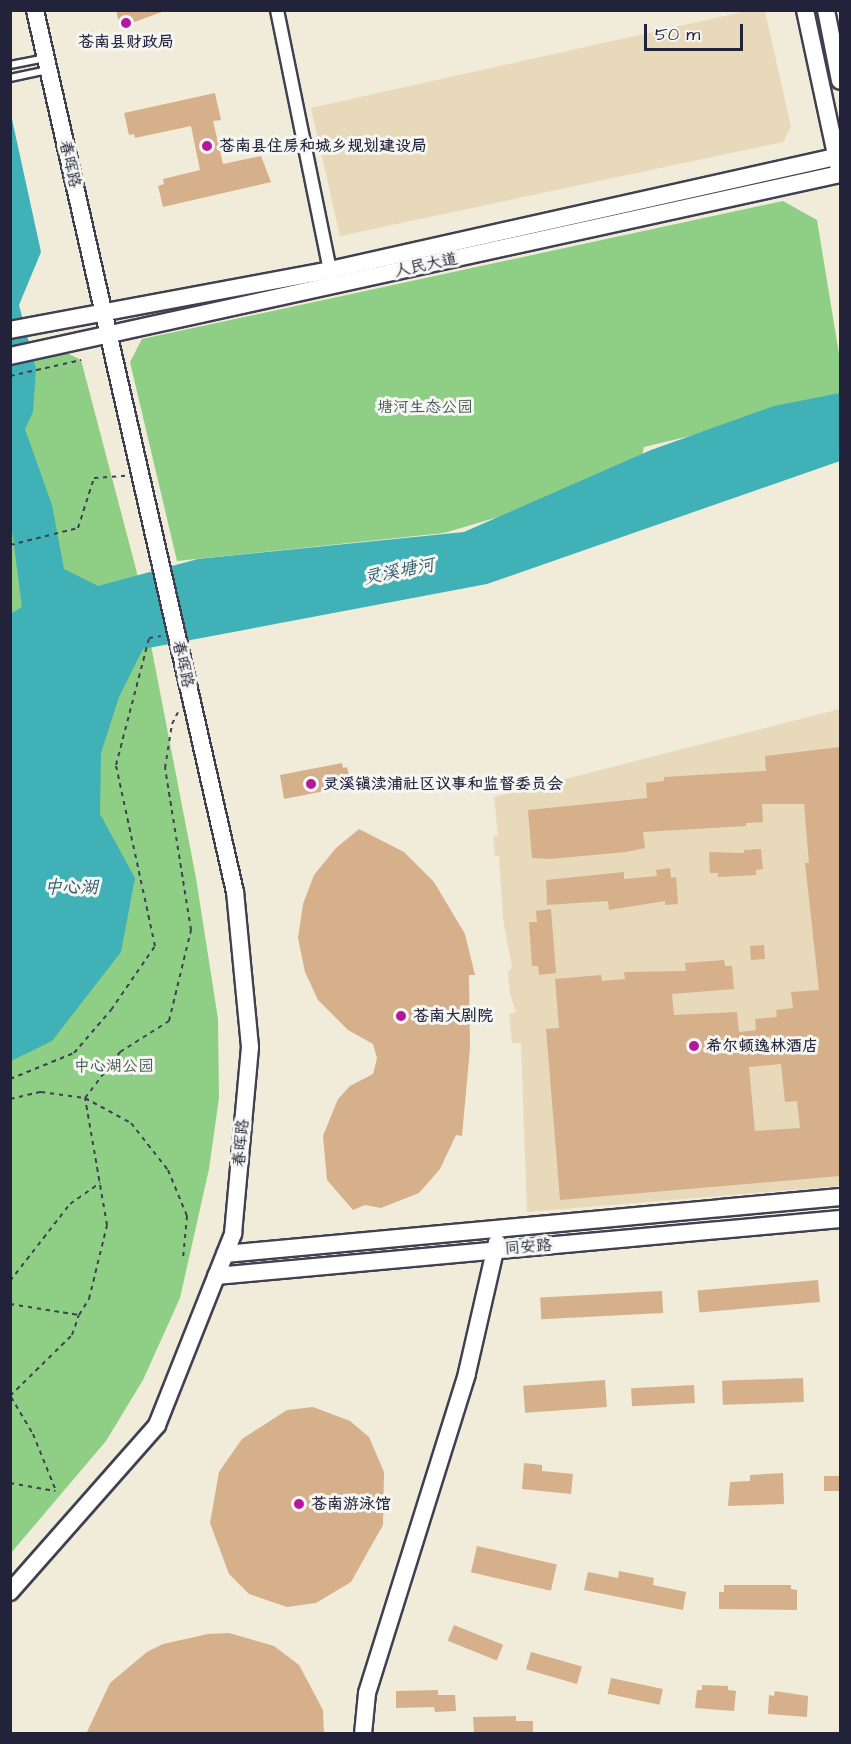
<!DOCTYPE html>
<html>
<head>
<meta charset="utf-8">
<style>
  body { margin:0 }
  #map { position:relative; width:851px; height:1744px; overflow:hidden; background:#f0ecd9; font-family:"Architects Daughter","LXGW WenKai TC",sans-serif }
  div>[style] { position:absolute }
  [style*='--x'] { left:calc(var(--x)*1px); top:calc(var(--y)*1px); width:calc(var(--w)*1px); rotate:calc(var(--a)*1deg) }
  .built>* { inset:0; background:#e8d9ba }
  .green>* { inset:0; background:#8ece85 }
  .water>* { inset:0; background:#40b1b7 }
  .building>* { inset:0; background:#d5b08b; transform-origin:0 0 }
  .path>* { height:2px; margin-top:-1px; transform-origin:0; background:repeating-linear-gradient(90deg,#414053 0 4.5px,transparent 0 9px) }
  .roads { filter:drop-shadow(2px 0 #414053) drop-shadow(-2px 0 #414053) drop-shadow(0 2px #414053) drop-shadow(0 -2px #414053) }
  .lane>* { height:6px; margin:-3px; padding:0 3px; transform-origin:3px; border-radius:3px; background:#fff }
  .street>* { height:12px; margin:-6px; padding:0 6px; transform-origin:6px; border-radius:6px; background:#fff }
  .secondary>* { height:16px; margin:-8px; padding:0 8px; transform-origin:8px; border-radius:8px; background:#fff }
  .dots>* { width:16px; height:16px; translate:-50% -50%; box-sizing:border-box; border:3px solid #f6f6f2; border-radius:50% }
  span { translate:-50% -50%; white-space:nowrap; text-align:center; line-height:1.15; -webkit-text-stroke:6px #f6f6f2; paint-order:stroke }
  .poi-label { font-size:16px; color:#22223b; font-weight:700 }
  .left { translate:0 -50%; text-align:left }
  .street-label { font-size:16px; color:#22223b }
  .park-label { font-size:16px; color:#425651 }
  .water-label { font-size:18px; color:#2e5b6d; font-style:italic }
  .frame { position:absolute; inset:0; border:12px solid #22223b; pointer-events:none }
  .scale { position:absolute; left:644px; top:24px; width:99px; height:27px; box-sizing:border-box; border:3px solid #22223b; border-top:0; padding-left:8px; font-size:18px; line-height:21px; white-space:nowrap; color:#22223b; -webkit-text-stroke:4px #f6f6f2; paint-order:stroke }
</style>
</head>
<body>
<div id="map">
  <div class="built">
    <i style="clip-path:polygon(765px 11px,791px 127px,783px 142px,340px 236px,311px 108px,747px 11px)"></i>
    <i style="clip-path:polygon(840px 709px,840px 1186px,527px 1212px,521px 1043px,512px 1043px,509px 1014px,516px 1012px,510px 994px,508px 972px,512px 967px,503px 919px,499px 856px,495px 856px,493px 837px,498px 836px,494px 797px)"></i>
  </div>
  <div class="green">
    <i style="clip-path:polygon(783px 201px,817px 220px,840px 360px,840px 400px,644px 447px,637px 476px,444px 533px,177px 561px,130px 362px,142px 339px)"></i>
    <i style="clip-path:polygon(67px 353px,81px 360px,137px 573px,196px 878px,218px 1019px,219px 1098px,209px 1169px,180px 1298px,143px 1380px,106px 1441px,11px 1553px,10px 367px)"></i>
  </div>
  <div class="water">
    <i style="clip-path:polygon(10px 110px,41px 252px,19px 305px,36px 369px,33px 412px,25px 429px,52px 505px,64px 569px,98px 586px,198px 559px,464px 532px,651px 450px,774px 406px,840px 393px,840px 461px,487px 584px,143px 649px,119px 697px,101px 753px,100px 814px,135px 878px,121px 952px,52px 1041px,11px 1061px,10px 614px,22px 607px,10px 515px)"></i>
  </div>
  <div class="building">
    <i style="clip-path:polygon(116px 10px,162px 10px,162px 12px,120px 27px)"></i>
    <i style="clip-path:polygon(215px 93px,221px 120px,213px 121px,223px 164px,261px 156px,271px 182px,163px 207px,158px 186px,164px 184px,163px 179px,200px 170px,191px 126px,135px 138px,134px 134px,129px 135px,124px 113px)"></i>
    <i style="clip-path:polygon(evenodd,840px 747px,840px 1176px,560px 1200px,546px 1029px,559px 1028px,555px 979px,601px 975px,602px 981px,625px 979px,624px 972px,686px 971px,685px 963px,724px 960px,725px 966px,732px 966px,734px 989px,672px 994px,674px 1015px,737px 1012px,739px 1032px,756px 1030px,755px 1019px,777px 1017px,776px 1010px,793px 1008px,791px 992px,819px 990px,805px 863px,809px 863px,804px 804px,762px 804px,763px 822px,746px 823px,746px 826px,643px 832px,645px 848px,626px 852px,550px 859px,532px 858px,528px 810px,647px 798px,646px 783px,664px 781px,664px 777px,766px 771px,765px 756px,840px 747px,781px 1064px,785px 1102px,797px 1101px,800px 1128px,755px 1131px,749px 1067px,781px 1064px)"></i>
    <i style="clip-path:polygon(342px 763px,343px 768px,347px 767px,350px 779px,343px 780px,345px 787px,284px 799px,280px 775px)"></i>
    <i style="clip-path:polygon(359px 829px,404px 852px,434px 882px,465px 934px,475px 975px,469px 975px,470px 1048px,462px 1136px,456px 1135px,440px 1169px,419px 1193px,381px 1208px,365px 1205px,353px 1210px,327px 1180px,323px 1136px,338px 1099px,350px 1086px,373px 1074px,377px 1058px,373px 1044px,348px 1030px,318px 1000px,305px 972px,298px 938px,303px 904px,314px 875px,336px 848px)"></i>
    <i style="clip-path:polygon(761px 849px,763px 869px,756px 870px,756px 875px,718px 877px,718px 873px,710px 873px,709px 852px,744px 853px,744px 850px)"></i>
    <i style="clip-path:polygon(670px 868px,671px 878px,676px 877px,678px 904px,665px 905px,665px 901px,609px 910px,608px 901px,547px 905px,546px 880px,624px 872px,624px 879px,657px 876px,656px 870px)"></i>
    <i style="clip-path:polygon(551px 909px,556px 973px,539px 975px,538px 966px,532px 966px,529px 922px,537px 922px,536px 911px)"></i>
    <i style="left:764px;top:945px;width:14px;height:14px;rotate:86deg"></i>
    <i style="left:818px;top:1280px;width:22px;height:121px;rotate:85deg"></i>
    <i style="left:662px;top:1291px;width:22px;height:122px;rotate:87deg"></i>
    <i style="left:803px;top:1378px;width:24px;height:81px;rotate:88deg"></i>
    <i style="left:605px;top:1380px;width:27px;height:82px;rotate:86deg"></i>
    <i style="left:694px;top:1385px;width:18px;height:63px;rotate:87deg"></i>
    <i style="clip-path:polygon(313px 1407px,350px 1421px,369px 1437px,384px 1472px,383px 1525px,351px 1582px,316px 1603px,287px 1607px,249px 1594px,229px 1574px,210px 1523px,219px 1472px,242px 1439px,287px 1410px)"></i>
    <i style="clip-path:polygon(524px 1463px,542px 1465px,542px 1471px,573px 1474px,571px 1494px,522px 1489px)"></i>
    <i style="clip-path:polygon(783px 1473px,784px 1504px,728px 1506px,730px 1482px,750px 1481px,750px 1475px)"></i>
    <i style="left:840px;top:1476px;width:15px;height:16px;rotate:90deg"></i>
    <i style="left:477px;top:1546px;width:82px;height:27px;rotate:13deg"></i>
    <i style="clip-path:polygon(619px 1571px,654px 1578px,653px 1585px,686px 1592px,683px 1610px,584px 1590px,588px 1572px,618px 1578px)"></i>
    <i style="clip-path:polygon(724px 1585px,791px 1585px,791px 1589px,797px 1590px,797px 1610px,719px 1609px,719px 1592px,724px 1592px)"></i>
    <i style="left:454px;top:1625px;width:53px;height:17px;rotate:22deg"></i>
    <i style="clip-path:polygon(229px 1633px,274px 1646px,299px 1665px,323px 1710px,324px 1734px,86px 1734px,110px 1683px,147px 1652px,163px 1644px,208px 1634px)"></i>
    <i style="left:531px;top:1652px;width:53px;height:18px;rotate:16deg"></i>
    <i style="left:611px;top:1678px;width:53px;height:16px;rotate:12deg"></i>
    <i style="clip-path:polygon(702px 1685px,728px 1686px,728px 1690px,736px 1691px,734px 1711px,695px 1708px,697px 1690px,702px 1690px)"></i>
    <i style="clip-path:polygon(438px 1690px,438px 1695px,455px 1695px,456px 1711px,435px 1712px,434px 1707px,396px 1708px,396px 1691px)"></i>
    <i style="clip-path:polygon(775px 1691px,808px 1696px,807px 1717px,768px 1714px,769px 1695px,774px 1696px)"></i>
    <i style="clip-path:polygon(516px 1716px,516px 1721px,533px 1721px,533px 1734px,474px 1734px,473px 1717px)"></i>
  </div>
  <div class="path">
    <i style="--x:10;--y:376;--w:73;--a:-12.7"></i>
    <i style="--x:10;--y:545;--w:70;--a:-14"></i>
    <i style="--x:78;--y:528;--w:52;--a:-72.3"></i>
    <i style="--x:94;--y:478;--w:32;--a:-4"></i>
    <i style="--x:10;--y:1079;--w:69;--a:-22.1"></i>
    <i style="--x:74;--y:1053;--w:57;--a:-49.3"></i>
    <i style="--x:111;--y:1010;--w:78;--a:-55.5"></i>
    <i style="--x:155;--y:946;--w:185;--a:-102.2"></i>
    <i style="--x:116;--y:765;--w:131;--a:-75.4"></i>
    <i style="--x:149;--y:638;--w:12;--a:-9"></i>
    <i style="--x:85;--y:1098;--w:52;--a:28.5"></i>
    <i style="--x:131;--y:1123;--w:60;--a:51.8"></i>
    <i style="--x:168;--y:1170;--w:50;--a:67.6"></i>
    <i style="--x:187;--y:1216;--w:42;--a:95.4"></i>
    <i style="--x:10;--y:1099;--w:32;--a:-13"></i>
    <i style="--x:41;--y:1092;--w:44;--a:7.8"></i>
    <i style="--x:85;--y:1098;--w:58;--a:-52.7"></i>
    <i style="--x:120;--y:1052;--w:58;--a:-32.3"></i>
    <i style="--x:169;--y:1021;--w:94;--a:-76.4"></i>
    <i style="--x:191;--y:930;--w:164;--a:-99.1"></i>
    <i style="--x:165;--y:768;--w:45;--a:-81"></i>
    <i style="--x:172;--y:724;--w:13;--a:-63"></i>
    <i style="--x:10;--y:1281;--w:98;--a:-52.1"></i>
    <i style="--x:70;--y:1204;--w:37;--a:-35"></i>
    <i style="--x:10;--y:1304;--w:70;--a:9.1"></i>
    <i style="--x:79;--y:1315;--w:19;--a:-58"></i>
    <i style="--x:89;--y:1299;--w:76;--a:-76.3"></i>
    <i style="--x:107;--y:1225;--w:129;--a:-99.8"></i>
    <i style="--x:10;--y:1396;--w:87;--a:-44.5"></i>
    <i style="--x:72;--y:1335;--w:21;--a:-71"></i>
    <i style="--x:11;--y:1397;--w:43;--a:59.3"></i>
    <i style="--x:33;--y:1434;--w:61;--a:68"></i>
    <i style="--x:10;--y:1483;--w:46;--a:10.1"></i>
  </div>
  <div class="roads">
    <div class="lane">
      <i style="--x:10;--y:65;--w:36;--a:-11"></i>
      <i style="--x:10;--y:78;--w:39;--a:-12"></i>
    </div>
    <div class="street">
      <i style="--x:277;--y:10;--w:265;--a:78.5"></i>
    </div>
    <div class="secondary">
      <i style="--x:805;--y:10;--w:162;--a:77.9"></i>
      <i style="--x:826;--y:10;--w:72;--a:78.8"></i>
      <i style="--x:10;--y:330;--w:326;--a:-10.6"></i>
      <i style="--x:330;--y:270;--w:523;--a:-12.6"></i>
      <i style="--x:10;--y:356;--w:850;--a:-12.37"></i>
      <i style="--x:225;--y:1254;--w:618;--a:-5.3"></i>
      <i style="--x:216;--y:1276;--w:627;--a:-5.22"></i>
      <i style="--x:10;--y:1592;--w:222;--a:-48.6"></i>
      <i style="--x:157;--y:1425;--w:206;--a:-68.3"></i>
      <i style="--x:233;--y:1234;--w:188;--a:-84.8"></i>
      <i style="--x:250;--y:1047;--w:156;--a:-95.5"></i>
      <i style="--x:235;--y:892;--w:904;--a:-102.78"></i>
      <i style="--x:363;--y:1734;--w:41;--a:-84.4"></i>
      <i style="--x:367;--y:1693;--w:335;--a:-72.6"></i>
      <i style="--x:467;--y:1373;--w:134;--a:-77.1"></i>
    </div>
  </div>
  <div class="dots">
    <i style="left:126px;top:23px;background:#b5179e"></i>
    <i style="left:207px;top:146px;background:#b5179e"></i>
    <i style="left:311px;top:784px;background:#b5179e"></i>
    <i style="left:401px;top:1016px;background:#b5179e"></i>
    <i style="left:694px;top:1046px;background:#b5179e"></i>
    <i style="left:299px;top:1504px;background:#b5179e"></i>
  </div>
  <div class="poi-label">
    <span style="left:126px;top:42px">苍南县财政局</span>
    <span class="left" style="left:219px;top:146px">苍南县住房和城乡规划建设局</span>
    <span class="left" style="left:323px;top:784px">灵溪镇渎浦社区议事和监督委员会</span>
    <span class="left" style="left:413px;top:1016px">苍南大剧院</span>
    <span class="left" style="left:706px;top:1046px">希尔顿逸林酒店</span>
    <span class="left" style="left:311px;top:1504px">苍南游泳馆</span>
  </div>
  <div class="street-label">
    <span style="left:70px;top:164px;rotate:77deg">春晖路</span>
    <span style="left:426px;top:265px;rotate:-12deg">人民大道</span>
    <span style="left:183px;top:664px;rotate:77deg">春晖路</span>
    <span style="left:241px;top:1143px;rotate:-85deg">春晖路</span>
    <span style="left:528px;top:1247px;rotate:-5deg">同安路</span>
  </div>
  <div class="park-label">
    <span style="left:425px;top:407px">塘河生态公园</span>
    <span style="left:114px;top:1066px">中心湖公园</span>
  </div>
  <div class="water-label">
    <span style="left:399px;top:572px;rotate:-11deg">灵溪塘河</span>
    <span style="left:71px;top:888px">中心湖</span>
  </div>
  <div class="frame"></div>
  <div class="scale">50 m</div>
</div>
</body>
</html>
